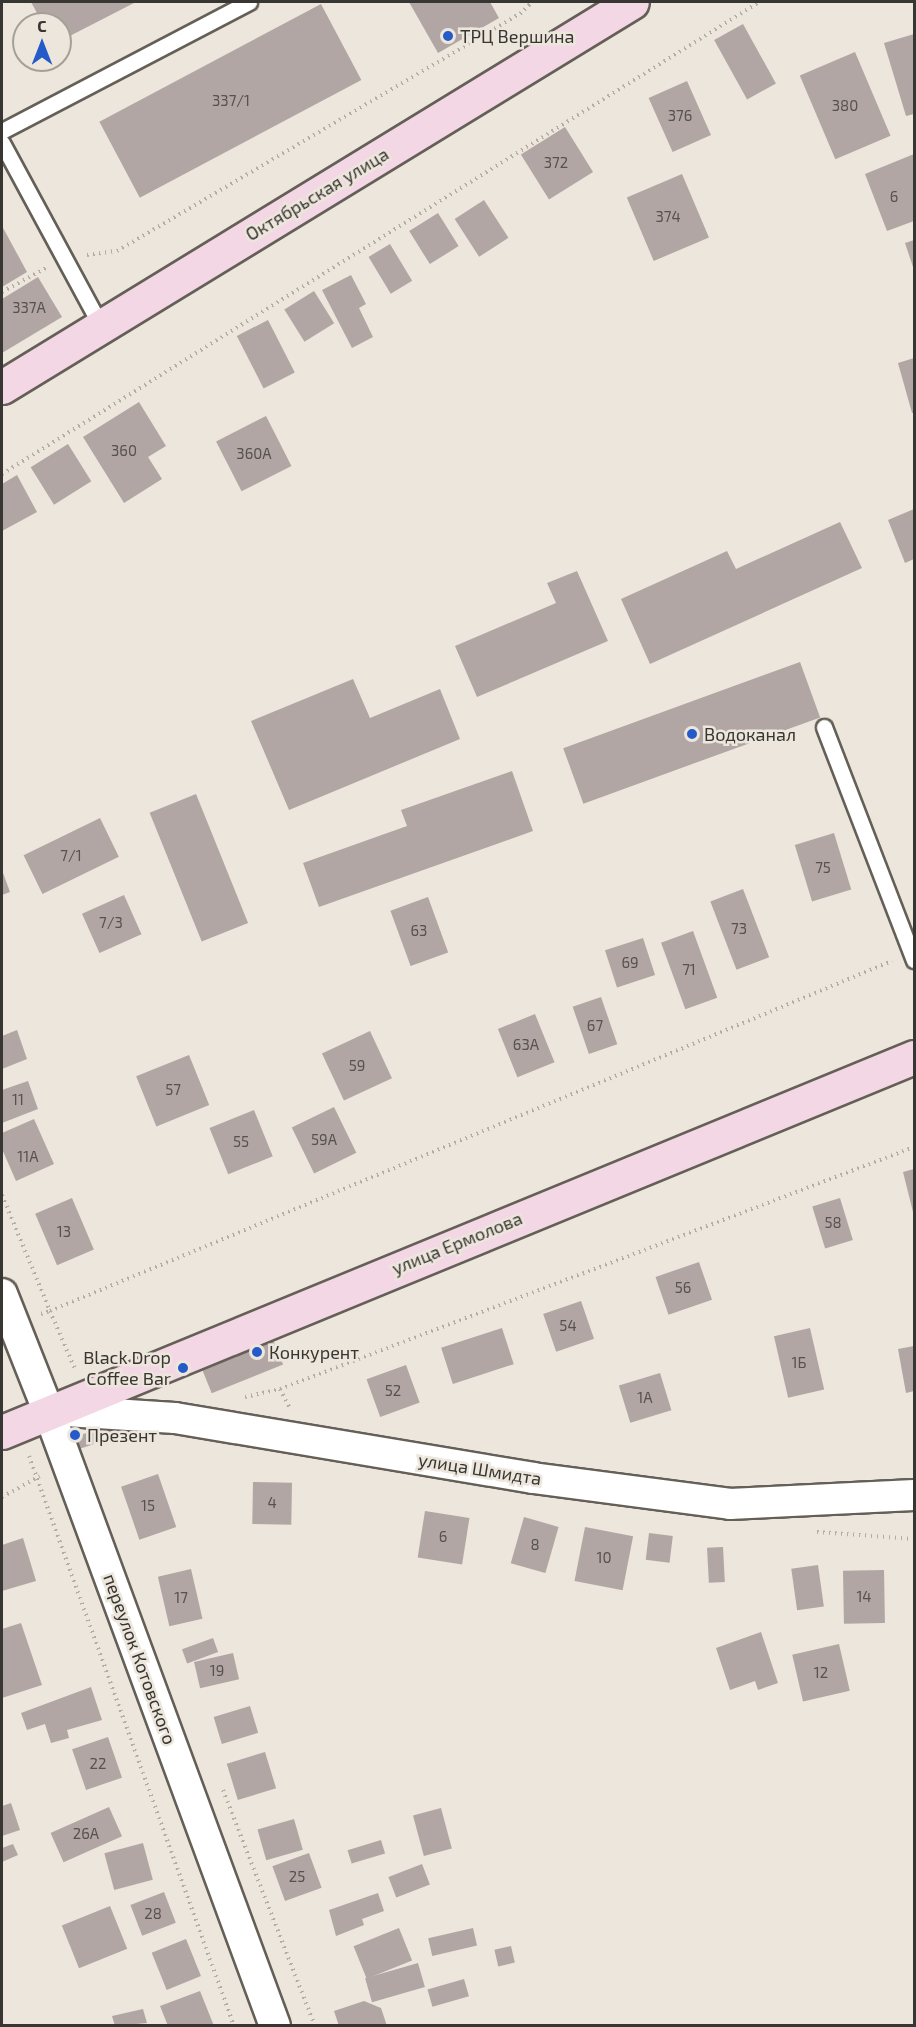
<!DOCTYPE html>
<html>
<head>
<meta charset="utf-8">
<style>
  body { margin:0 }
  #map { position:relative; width:916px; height:2027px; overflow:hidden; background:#ece6dc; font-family:"Exo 2",sans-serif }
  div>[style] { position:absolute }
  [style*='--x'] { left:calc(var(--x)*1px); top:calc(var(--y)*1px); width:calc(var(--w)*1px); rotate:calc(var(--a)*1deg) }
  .building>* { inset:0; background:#b2a6a4; transform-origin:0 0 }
  .path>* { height:4px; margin-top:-2px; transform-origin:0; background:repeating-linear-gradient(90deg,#b2ada5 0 1.5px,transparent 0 6px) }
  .roads { filter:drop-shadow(2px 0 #645f57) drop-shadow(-2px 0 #645f57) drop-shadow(0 2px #645f57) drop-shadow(0 -2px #645f57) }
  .lane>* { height:15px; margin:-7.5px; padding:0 7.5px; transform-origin:7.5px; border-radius:7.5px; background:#fff }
  .street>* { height:30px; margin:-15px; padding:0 15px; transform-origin:15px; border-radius:15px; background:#fff }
  .secondary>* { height:33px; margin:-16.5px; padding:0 16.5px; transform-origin:16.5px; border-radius:16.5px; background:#f3d7e4 }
  .dots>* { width:16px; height:16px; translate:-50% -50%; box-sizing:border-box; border:3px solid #ece6dc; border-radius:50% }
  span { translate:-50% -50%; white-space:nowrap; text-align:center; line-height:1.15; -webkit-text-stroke:5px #ece6dc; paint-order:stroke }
  .number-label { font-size:15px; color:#56524e }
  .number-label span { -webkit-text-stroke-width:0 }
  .poi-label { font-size:18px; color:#383632 }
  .left { translate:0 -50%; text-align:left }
  .right { translate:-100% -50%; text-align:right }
  .street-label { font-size:18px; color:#383632 }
  .frame { position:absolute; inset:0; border:3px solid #383632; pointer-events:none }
  .north { position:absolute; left:12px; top:12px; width:60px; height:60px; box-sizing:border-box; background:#ece6dc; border:2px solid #a4a098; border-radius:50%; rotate:0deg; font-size:16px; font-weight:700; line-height:24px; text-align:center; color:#383632 }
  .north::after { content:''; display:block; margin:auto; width:21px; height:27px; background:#245bc8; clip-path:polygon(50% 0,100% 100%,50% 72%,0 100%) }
</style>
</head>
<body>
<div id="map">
  <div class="building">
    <i style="clip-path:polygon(31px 2px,136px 2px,60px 41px,60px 24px,43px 24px)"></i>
    <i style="clip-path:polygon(409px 2px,490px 2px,499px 18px,438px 53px)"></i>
    <i style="left:321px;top:4px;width:86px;height:251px;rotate:62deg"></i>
    <i style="left:743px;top:24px;width:68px;height:33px;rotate:61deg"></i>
    <i style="clip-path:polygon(914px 34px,914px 114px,906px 116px,884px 43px)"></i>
    <i style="left:855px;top:52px;width:91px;height:60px;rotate:67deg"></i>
    <i style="left:687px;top:81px;width:59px;height:42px;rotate:66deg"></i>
    <i style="left:565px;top:127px;width:53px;height:52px;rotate:58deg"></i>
    <i style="clip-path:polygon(914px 154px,914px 221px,887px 231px,865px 174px)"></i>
    <i style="left:682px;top:174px;width:69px;height:60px;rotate:67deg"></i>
    <i style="left:484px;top:200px;width:45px;height:35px;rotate:57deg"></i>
    <i style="left:438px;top:213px;width:39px;height:34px;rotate:58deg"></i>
    <i style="clip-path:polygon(2px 226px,27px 272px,2px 287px)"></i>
    <i style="clip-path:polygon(914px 240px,914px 270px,905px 243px)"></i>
    <i style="left:390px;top:244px;width:43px;height:25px;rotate:59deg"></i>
    <i style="clip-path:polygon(351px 275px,366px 304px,359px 308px,373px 337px,352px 348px,322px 290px)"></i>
    <i style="clip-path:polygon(38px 277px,62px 317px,2px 353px,2px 299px)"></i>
    <i style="left:314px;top:291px;width:38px;height:35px;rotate:58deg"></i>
    <i style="left:268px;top:320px;width:59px;height:35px;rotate:63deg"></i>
    <i style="clip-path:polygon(914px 358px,914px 413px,912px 413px,898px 363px)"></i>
    <i style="clip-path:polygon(139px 402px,166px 446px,148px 457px,162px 479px,124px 503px,83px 437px)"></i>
    <i style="left:266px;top:416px;width:56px;height:56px;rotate:63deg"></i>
    <i style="left:68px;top:444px;width:44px;height:44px;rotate:58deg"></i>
    <i style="clip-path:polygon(17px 475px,37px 512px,2px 531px,2px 484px)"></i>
    <i style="clip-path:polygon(914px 509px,914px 559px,905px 563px,888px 520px)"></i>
    <i style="clip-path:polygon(840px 522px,862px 568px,650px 664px,621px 599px,727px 551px,736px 569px)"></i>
    <i style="clip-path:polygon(577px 571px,608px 641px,477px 697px,455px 646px,556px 603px,547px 583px)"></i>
    <i style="left:800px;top:662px;width:59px;height:252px;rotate:70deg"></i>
    <i style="clip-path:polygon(353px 679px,370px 718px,440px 689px,460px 739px,289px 810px,251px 721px)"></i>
    <i style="clip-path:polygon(512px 771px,533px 831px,319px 907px,303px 863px,407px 826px,401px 810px)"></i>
    <i style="left:196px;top:794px;width:139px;height:50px;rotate:68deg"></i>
    <i style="left:100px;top:818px;width:43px;height:85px;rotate:64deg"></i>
    <i style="left:834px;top:833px;width:59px;height:41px;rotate:73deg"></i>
    <i style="clip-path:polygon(2px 870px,10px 892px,2px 895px)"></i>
    <i style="left:743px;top:889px;width:73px;height:35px;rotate:69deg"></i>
    <i style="left:124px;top:895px;width:43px;height:46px;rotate:66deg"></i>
    <i style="left:428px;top:897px;width:59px;height:40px;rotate:70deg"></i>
    <i style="left:693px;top:931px;width:71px;height:34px;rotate:70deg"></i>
    <i style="left:643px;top:938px;width:39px;height:40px;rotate:72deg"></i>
    <i style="left:601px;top:997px;width:50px;height:30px;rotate:71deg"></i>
    <i style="left:535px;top:1014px;width:52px;height:40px;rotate:68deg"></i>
    <i style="clip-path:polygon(17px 1030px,27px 1059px,2px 1069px,2px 1036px)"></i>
    <i style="left:370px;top:1031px;width:52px;height:53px;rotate:65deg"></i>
    <i style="left:189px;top:1055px;width:54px;height:57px;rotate:68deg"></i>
    <i style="clip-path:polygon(28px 1081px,38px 1109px,2px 1123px,2px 1090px)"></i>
    <i style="left:334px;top:1107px;width:51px;height:47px;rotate:64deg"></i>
    <i style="left:254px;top:1110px;width:50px;height:48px;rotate:68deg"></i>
    <i style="clip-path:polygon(34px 1119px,54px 1164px,16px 1181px,2px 1149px,2px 1133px)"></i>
    <i style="clip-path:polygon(914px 1169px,914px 1216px,903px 1172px)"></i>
    <i style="left:72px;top:1198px;width:56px;height:40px;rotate:67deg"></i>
    <i style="left:840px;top:1198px;width:44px;height:29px;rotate:73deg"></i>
    <i style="left:699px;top:1262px;width:40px;height:46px;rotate:71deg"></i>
    <i style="left:581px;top:1301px;width:40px;height:40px;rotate:71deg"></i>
    <i style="left:502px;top:1328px;width:38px;height:64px;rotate:72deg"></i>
    <i style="left:810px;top:1328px;width:63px;height:37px;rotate:77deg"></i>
    <i style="left:270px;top:1332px;width:35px;height:77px;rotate:68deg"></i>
    <i style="clip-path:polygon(914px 1346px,914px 1391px,906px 1393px,898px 1349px)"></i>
    <i style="left:406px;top:1365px;width:40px;height:42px;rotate:70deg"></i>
    <i style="left:660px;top:1373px;width:39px;height:43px;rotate:73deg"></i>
    <i style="left:114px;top:1424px;width:13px;height:41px;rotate:72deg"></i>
    <i style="left:158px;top:1474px;width:56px;height:39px;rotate:71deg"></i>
    <i style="left:253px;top:1482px;width:39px;height:42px;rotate:1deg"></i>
    <i style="left:425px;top:1511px;width:45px;height:47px;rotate:9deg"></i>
    <i style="left:524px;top:1517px;width:36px;height:48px;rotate:16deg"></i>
    <i style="left:585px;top:1527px;width:49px;height:55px;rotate:11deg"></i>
    <i style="left:649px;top:1533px;width:24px;height:27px;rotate:7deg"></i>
    <i style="clip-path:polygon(23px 1538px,36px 1581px,2px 1591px,2px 1545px)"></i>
    <i style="left:723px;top:1547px;width:35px;height:16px;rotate:87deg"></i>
    <i style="left:818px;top:1565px;width:42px;height:27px;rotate:82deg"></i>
    <i style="left:191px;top:1569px;width:51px;height:34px;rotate:77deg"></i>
    <i style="left:884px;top:1570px;width:53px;height:41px;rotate:89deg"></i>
    <i style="clip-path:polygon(21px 1623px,42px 1685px,2px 1698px,2px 1629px)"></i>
    <i style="clip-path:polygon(761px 1632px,778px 1683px,758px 1690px,755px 1681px,730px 1690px,716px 1648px)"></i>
    <i style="left:213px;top:1638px;width:15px;height:33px;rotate:70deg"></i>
    <i style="left:839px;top:1644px;width:48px;height:48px;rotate:77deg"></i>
    <i style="left:233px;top:1653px;width:27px;height:40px;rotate:77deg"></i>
    <i style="clip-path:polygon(91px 1687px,102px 1720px,67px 1730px,69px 1738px,51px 1743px,45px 1724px,27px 1730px,21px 1713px)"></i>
    <i style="left:250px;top:1706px;width:28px;height:38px;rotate:73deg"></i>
    <i style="left:108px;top:1737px;width:43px;height:38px;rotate:71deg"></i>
    <i style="left:265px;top:1752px;width:38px;height:40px;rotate:73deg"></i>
    <i style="clip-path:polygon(11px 1803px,20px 1830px,2px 1836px,2px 1806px)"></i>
    <i style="left:109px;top:1807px;width:32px;height:64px;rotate:66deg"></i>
    <i style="left:441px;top:1808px;width:42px;height:29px;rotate:75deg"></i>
    <i style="left:294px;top:1819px;width:32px;height:38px;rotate:74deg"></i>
    <i style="left:381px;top:1840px;width:14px;height:35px;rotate:73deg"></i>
    <i style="left:143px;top:1843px;width:38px;height:40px;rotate:75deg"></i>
    <i style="clip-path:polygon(13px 1844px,18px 1855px,2px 1862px,2px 1848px)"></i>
    <i style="left:309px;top:1853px;width:37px;height:39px;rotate:70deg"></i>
    <i style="left:422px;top:1864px;width:22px;height:36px;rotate:69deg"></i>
    <i style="left:164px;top:1892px;width:33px;height:36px;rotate:69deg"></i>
    <i style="clip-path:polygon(378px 1893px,384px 1911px,362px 1919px,364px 1925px,336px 1936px,329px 1910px)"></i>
    <i style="left:110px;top:1906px;width:46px;height:52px;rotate:68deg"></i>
    <i style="left:399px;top:1928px;width:35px;height:49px;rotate:68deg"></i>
    <i style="left:473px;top:1928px;width:18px;height:46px;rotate:77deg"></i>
    <i style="left:186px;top:1939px;width:40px;height:37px;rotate:68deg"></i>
    <i style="left:511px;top:1946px;width:17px;height:17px;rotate:77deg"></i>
    <i style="left:418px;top:1963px;width:25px;height:55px;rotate:74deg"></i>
    <i style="left:464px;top:1979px;width:18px;height:38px;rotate:74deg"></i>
    <i style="clip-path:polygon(200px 1991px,214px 2026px,168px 2026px,160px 2006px)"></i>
    <i style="clip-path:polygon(364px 2001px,381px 2008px,387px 2026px,339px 2026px,334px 2011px)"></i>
    <i style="clip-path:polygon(143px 2009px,147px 2023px,115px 2026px,112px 2016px)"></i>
  </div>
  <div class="path">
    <i style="--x:87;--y:255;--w:30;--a:-8"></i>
    <i style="--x:117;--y:251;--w:468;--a:-30.5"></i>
    <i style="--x:520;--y:14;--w:17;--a:-45"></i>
    <i style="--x:2;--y:292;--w:50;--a:-28.6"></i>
    <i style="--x:2;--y:474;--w:892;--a:-31.94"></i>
    <i style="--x:2;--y:1195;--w:126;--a:67.5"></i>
    <i style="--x:50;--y:1311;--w:912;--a:-22.57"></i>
    <i style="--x:41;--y:1314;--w:9;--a:-18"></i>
    <i style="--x:50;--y:1311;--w:63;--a:66.7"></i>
    <i style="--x:280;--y:1389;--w:20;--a:63"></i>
    <i style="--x:245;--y:1397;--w:36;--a:-13"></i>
    <i style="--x:280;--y:1389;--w:679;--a:-20.89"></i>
    <i style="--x:29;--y:1456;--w:606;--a:70.22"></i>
    <i style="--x:2;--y:1497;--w:43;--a:-28.9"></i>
    <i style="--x:817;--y:1532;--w:97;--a:4.1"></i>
    <i style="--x:223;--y:1790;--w:253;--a:68.7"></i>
  </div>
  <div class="roads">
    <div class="lane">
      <i style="--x:2;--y:131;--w:279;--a:-27.6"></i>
      <i style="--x:2;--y:143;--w:208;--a:61.6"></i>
      <i style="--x:824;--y:727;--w:250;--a:68.9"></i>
    </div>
    <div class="street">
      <i style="--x:2;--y:1294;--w:125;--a:68.4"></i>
      <i style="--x:48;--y:1410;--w:656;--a:69.77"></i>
      <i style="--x:51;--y:1410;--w:124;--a:3.7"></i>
      <i style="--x:175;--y:1418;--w:363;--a:9.5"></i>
      <i style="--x:533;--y:1478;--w:199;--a:7.5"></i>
      <i style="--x:730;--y:1504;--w:184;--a:-2.8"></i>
    </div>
    <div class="secondary">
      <i style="--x:2;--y:387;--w:738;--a:-31.43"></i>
      <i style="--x:2;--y:1432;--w:986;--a:-22.35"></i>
    </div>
  </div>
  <div class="dots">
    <i style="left:448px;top:36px;background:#245bc8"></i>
    <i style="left:692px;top:734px;background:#245bc8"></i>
    <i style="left:257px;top:1352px;background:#245bc8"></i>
    <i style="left:183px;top:1368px;background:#245bc8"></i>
    <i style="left:75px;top:1435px;background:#245bc8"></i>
  </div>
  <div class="number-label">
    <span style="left:231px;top:101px">337/1</span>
    <span style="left:845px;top:106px">380</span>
    <span style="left:680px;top:116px">376</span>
    <span style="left:556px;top:163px">372</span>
    <span style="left:894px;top:197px">6</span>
    <span style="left:668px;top:217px">374</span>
    <span style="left:29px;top:308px">337А</span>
    <span style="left:124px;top:451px">360</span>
    <span style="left:254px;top:454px">360А</span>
    <span style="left:71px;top:856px">7/1</span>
    <span style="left:823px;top:868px">75</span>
    <span style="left:111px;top:923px">7/3</span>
    <span style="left:739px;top:929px">73</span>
    <span style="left:419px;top:931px">63</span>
    <span style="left:630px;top:963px">69</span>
    <span style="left:689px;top:970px">71</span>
    <span style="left:595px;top:1026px">67</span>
    <span style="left:526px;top:1045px">63А</span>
    <span style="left:357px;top:1066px">59</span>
    <span style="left:173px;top:1090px">57</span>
    <span style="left:18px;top:1100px">11</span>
    <span style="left:324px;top:1140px">59А</span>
    <span style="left:241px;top:1142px">55</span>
    <span style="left:28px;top:1157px">11А</span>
    <span style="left:833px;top:1223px">58</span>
    <span style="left:64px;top:1232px">13</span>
    <span style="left:683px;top:1288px">56</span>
    <span style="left:568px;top:1326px">54</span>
    <span style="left:799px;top:1363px">1Б</span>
    <span style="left:393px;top:1391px">52</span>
    <span style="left:645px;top:1398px">1А</span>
    <span style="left:272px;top:1503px">4</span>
    <span style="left:148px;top:1506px">15</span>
    <span style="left:443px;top:1537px">6</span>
    <span style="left:535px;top:1545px">8</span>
    <span style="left:604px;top:1558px">10</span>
    <span style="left:864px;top:1597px">14</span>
    <span style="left:181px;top:1598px">17</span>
    <span style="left:217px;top:1671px">19</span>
    <span style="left:821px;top:1673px">12</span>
    <span style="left:98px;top:1764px">22</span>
    <span style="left:86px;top:1834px">26А</span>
    <span style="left:297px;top:1877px">25</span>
    <span style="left:153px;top:1914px">28</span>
  </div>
  <div class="poi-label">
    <span class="left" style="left:460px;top:36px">ТРЦ Вершина</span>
    <span class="left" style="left:704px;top:734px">Водоканал</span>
    <span class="left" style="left:269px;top:1352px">Конкурент</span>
    <span class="right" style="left:171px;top:1368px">Black Drop<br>Coffee Bar</span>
    <span class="left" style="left:87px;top:1435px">Презент</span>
  </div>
  <div class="street-label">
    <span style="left:317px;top:194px;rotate:-31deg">Октябрьская улица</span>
    <span style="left:457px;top:1243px;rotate:-22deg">улица Ермолова</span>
    <span style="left:480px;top:1469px;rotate:9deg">улица Шмидта</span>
    <span style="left:140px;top:1659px;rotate:70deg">переулок Котовского</span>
  </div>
  <div class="frame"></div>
  <div class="north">С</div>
</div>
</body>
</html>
